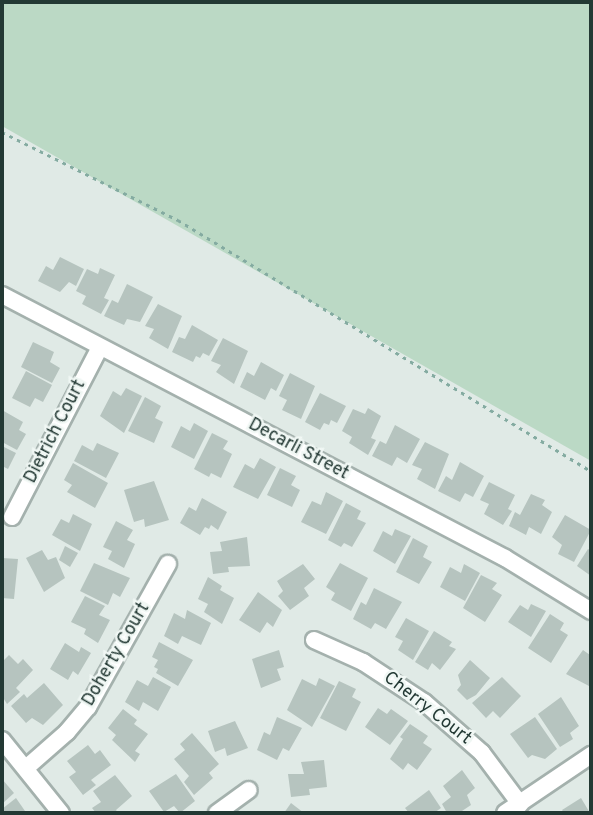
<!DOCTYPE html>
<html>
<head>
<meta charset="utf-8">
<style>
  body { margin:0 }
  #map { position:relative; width:593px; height:815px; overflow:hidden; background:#e0eae6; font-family:Overpass,sans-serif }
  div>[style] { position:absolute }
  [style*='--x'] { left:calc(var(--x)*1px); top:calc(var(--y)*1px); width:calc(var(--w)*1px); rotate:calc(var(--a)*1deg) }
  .green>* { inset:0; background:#bbd9c5 }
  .building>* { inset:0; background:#b6c4bf }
  .path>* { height:2.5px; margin-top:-1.25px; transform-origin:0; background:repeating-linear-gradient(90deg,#84aba1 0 3.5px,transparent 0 8.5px) }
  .roads { filter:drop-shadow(2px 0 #a4b1ad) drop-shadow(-2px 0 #a4b1ad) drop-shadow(0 2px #a4b1ad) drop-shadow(0 -2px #a4b1ad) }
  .minor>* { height:16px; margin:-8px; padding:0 8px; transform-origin:8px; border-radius:8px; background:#fff }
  span { translate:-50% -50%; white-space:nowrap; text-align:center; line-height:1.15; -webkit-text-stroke:5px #f0f7f4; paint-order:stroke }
  .street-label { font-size:18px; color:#233934 }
  .frame { position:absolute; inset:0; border:4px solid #233934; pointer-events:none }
</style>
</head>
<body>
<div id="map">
  <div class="green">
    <i style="clip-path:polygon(2px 2px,591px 2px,591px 461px,2px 126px)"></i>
  </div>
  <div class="building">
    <i style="clip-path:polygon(60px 257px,84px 269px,76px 286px,69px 282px,60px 292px,38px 281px,46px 266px,53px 270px)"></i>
    <i style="clip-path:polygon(100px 268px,115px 275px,104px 298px,109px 300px,101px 314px,82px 304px,86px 296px,76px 291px,87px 269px,98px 274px)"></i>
    <i style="clip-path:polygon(127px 284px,153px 297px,140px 322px,127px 319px,124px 325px,104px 316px,112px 300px,118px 303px)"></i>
    <i style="clip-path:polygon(158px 304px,182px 316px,168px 349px,149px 338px,154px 329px,145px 326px)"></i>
    <i style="clip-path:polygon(192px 325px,218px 340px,209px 356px,203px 353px,200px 358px,196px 356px,193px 362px,172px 352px,179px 337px,185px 339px)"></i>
    <i style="clip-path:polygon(223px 338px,248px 351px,234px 384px,216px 372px,221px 365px,211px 361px)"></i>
    <i style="clip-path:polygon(33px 342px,54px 352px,50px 362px,60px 368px,52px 383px,21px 367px)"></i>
    <i style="clip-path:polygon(261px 362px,284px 375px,276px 391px,271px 388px,265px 400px,240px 387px,247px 372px,254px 376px)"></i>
    <i style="clip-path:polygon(26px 371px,52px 385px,43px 402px,35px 398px,30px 407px,12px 398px)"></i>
    <i style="clip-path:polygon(290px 373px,315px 386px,301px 419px,282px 410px,287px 400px,279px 396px)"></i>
    <i style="clip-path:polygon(126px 388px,142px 396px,124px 433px,100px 416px,113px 391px,121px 396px)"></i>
    <i style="clip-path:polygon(320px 393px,346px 406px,337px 423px,331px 420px,329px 425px,324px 423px,320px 430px,305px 422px)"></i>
    <i style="clip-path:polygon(145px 397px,161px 406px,155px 418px,163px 422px,154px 443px,128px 431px)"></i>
    <i style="clip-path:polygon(368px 408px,381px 416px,371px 438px,376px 440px,368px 455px,349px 443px,352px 437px,342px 431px,353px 409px,365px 414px)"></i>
    <i style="clip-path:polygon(2px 410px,23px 422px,19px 430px,26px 434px,17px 450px,2px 442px)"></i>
    <i style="clip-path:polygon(194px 423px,208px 431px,194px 459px,171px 447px,181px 426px,190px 431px)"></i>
    <i style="clip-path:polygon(395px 425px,420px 439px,407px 463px,397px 457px,392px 466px,372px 456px,380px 441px,386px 444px)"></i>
    <i style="clip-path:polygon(212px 433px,228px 441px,223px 449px,232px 454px,221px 478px,211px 473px,209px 477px,194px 469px)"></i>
    <i style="clip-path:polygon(425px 442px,449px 454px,435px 489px,417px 479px,422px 469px,412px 465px)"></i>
    <i style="clip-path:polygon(97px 443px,119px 453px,106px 478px,74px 461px,82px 445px,93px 451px)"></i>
    <i style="clip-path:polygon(2px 446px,16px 453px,8px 469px,2px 466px)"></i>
    <i style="clip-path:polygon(260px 458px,276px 467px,258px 499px,233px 487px,245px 464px,254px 469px)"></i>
    <i style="clip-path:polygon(460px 462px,484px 476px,473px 497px,465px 493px,460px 502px,438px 491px,446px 476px,452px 480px)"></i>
    <i style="clip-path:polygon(73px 463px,108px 483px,95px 508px,67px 492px,72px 485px,64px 480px)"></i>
    <i style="clip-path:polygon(280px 468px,296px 476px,291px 485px,300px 490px,292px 507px,267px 495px)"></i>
    <i style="clip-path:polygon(154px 481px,169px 520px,145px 527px,144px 519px,134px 522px,124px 490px)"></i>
    <i style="clip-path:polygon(489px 482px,515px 495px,508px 509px,512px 511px,503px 525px,484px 514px,489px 504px,480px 500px)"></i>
    <i style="clip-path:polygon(326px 492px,343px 501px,326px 534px,301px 522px,312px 501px,321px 505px)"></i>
    <i style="clip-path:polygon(531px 494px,545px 500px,542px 505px,552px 512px,541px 534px,529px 527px,526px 535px,509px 526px,515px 512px,520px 515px)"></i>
    <i style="clip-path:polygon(202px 498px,227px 512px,218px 530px,211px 525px,209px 529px,205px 527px,200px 535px,180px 523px,189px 507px,196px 511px)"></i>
    <i style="clip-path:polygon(346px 503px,361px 511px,357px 519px,366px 523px,352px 547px,344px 543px,341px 547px,328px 540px)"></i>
    <i style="clip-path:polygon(73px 514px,92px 524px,80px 551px,52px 535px,61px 519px,69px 523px)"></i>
    <i style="clip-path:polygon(565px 515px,591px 530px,574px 562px,558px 554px,562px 545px,552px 537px)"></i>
    <i style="clip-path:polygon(116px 521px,133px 530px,127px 540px,135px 544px,124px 568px,108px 559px,112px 551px,103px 547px)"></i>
    <i style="clip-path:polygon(395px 529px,411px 536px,395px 564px,373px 551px,383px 531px,392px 536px)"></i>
    <i style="clip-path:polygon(247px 537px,250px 566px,228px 567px,229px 572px,213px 574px,210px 552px,222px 551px,220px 542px)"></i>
    <i style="clip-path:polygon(413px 538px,428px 546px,423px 557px,432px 562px,419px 584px,396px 572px)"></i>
    <i style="clip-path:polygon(65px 546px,78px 553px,70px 567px,59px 560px)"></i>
    <i style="clip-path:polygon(588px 549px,591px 551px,591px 576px,577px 566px)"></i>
    <i style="clip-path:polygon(42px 550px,48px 560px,56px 557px,65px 578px,44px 592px,26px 558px)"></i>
    <i style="clip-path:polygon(2px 558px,18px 559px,14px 599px,2px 598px)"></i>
    <i style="clip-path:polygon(94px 563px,130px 578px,120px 597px,113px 593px,108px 605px,80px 591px)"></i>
    <i style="clip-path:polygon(340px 563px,368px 578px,351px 611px,331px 600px,335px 593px,326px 587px)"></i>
    <i style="clip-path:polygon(303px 564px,315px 579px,304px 588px,309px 596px,290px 610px,278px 596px,283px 591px,277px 581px)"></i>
    <i style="clip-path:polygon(464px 564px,480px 573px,465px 601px,440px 587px,450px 567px,461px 573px)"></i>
    <i style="clip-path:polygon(481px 575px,497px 583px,492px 589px,502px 595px,485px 622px,463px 608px)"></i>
    <i style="clip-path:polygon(208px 577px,222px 586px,220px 590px,234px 598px,222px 624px,204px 612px,208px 604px,198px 599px)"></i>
    <i style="clip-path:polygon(374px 588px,402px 602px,386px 629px,375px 623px,371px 629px,353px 619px,361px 602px,366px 605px)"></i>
    <i style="clip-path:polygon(258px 592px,282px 610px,273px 627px,267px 622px,260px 633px,239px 620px)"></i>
    <i style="clip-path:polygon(85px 596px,105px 606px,99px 615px,110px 620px,98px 643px,84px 634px,86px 629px,71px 622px)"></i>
    <i style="clip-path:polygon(531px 604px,546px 611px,531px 637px,508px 622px,520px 605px,528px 610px)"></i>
    <i style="clip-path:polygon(187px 610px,211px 623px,201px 645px,182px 636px,178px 644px,164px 636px,174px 613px,185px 619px)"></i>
    <i style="clip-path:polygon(550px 614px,564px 623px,560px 630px,568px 635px,551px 663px,528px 648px)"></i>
    <i style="clip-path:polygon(406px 618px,429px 631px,413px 660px,398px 650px,403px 641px,395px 637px)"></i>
    <i style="clip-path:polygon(434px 631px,452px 642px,449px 646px,456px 649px,440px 670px,432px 663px,428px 670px,415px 662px)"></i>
    <i style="clip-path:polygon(159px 642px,193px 660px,178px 686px,156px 673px,158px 669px,154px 667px,158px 660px,152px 657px)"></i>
    <i style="clip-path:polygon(65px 643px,79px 652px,81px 647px,91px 653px,78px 675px,73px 671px,68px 680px,50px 669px)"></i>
    <i style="clip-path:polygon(279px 650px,284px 667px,277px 669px,281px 680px,261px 688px,252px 659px)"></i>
    <i style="clip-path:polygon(583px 650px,590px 655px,591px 653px,589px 686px,566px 674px)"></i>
    <i style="clip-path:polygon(9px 655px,18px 664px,23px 659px,33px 670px,16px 688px,20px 692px,7px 704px,2px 696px,2px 662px)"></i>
    <i style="clip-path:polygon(470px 660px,490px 678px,476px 695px,467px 700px,457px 690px,461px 685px,458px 675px)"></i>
    <i style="clip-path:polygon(153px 677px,171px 687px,158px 711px,143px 702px,139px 711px,125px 702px,137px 680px,148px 686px)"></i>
    <i style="clip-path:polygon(502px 677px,521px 696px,500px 718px,493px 711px,486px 718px,472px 703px)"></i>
    <i style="clip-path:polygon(319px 678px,335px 686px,312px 727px,287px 710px,302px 679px,316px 686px)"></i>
    <i style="clip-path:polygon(339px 681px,356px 689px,352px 697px,361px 702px,346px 731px,320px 718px)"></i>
    <i style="clip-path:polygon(44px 683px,63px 705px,43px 725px,32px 718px,26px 723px,11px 706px,24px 694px,27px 698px)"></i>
    <i style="clip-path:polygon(561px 697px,579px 726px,570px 733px,573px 739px,560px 747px,538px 714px)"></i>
    <i style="clip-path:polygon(378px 708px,387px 714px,391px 709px,408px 721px,390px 745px,365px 727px)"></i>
    <i style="clip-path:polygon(123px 709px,137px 720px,134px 724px,148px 734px,135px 751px,140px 754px,135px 762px,112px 740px,116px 735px,108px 728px)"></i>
    <i style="clip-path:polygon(277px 717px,302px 728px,289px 751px,283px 748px,277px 760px,257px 750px,264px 732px,270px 735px)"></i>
    <i style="clip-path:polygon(535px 717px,557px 749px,545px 759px,532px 755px,528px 758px,510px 734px)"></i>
    <i style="clip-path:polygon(235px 721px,248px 748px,227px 756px,225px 748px,215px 752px,208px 731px)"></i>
    <i style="clip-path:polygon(410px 724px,428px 736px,423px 743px,432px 749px,417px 770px,408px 763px,403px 770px,390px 759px,403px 739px,400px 737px)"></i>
    <i style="clip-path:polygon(192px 733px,219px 764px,209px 773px,213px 778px,194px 795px,184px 782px,189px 776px,174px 759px,185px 750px,180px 744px)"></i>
    <i style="clip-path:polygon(88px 745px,95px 754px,100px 750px,111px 765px,91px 780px,96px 785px,83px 795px,69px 777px,76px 772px,67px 761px)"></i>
    <i style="clip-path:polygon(324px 760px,327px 787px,309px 789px,310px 795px,291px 797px,288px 774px,304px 774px,301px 762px)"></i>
    <i style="clip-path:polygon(462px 770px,475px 788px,467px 795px,471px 805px,459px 813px,447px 813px,442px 804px,451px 797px,443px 786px)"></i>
    <i style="clip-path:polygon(176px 774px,195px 801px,180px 813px,174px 806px,164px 812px,149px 791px)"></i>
    <i style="clip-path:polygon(115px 775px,132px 796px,116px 810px,118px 813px,96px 813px,92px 808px,101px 802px,93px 791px)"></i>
    <i style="clip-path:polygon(2px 779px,14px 793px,2px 804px)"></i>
    <i style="clip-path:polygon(429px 790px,441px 808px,434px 813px,409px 813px,405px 808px)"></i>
    <i style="clip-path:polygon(16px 798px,25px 811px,2px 813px,2px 809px)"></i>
    <i style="clip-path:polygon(581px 798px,590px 813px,564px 813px,562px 810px)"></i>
    <i style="clip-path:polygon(291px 803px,304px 813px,284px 813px)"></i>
  </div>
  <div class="path">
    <i style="--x:2;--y:132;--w:197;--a:26.6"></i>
    <i style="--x:178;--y:220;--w:483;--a:31.3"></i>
  </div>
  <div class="roads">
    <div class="minor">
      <i style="--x:2;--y:295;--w:568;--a:27.6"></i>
      <i style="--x:505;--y:558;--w:101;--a:31.6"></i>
      <i style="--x:12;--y:517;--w:191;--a:-62.6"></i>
      <i style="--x:314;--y:640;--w:54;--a:24.2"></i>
      <i style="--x:363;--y:662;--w:73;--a:33.3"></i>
      <i style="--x:424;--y:702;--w:77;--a:41.3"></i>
      <i style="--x:482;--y:753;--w:64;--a:53.3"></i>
      <i style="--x:2;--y:740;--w:94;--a:51.1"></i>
      <i style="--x:26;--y:768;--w:55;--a:-41.3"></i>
      <i style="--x:67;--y:732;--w:33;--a:-50"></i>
      <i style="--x:88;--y:707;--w:164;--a:-60.8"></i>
      <i style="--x:217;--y:813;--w:39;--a:-36"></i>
      <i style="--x:505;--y:813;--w:104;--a:-34"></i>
    </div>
  </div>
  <div class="street-label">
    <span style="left:56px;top:432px;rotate:-63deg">Dietrich Court</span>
    <span style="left:298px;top:450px;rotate:28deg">Decarli Street</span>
    <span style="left:117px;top:655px;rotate:-60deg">Doherty Court</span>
    <span style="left:427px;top:709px;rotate:38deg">Cherry Court</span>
  </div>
  <div class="frame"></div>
</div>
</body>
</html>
